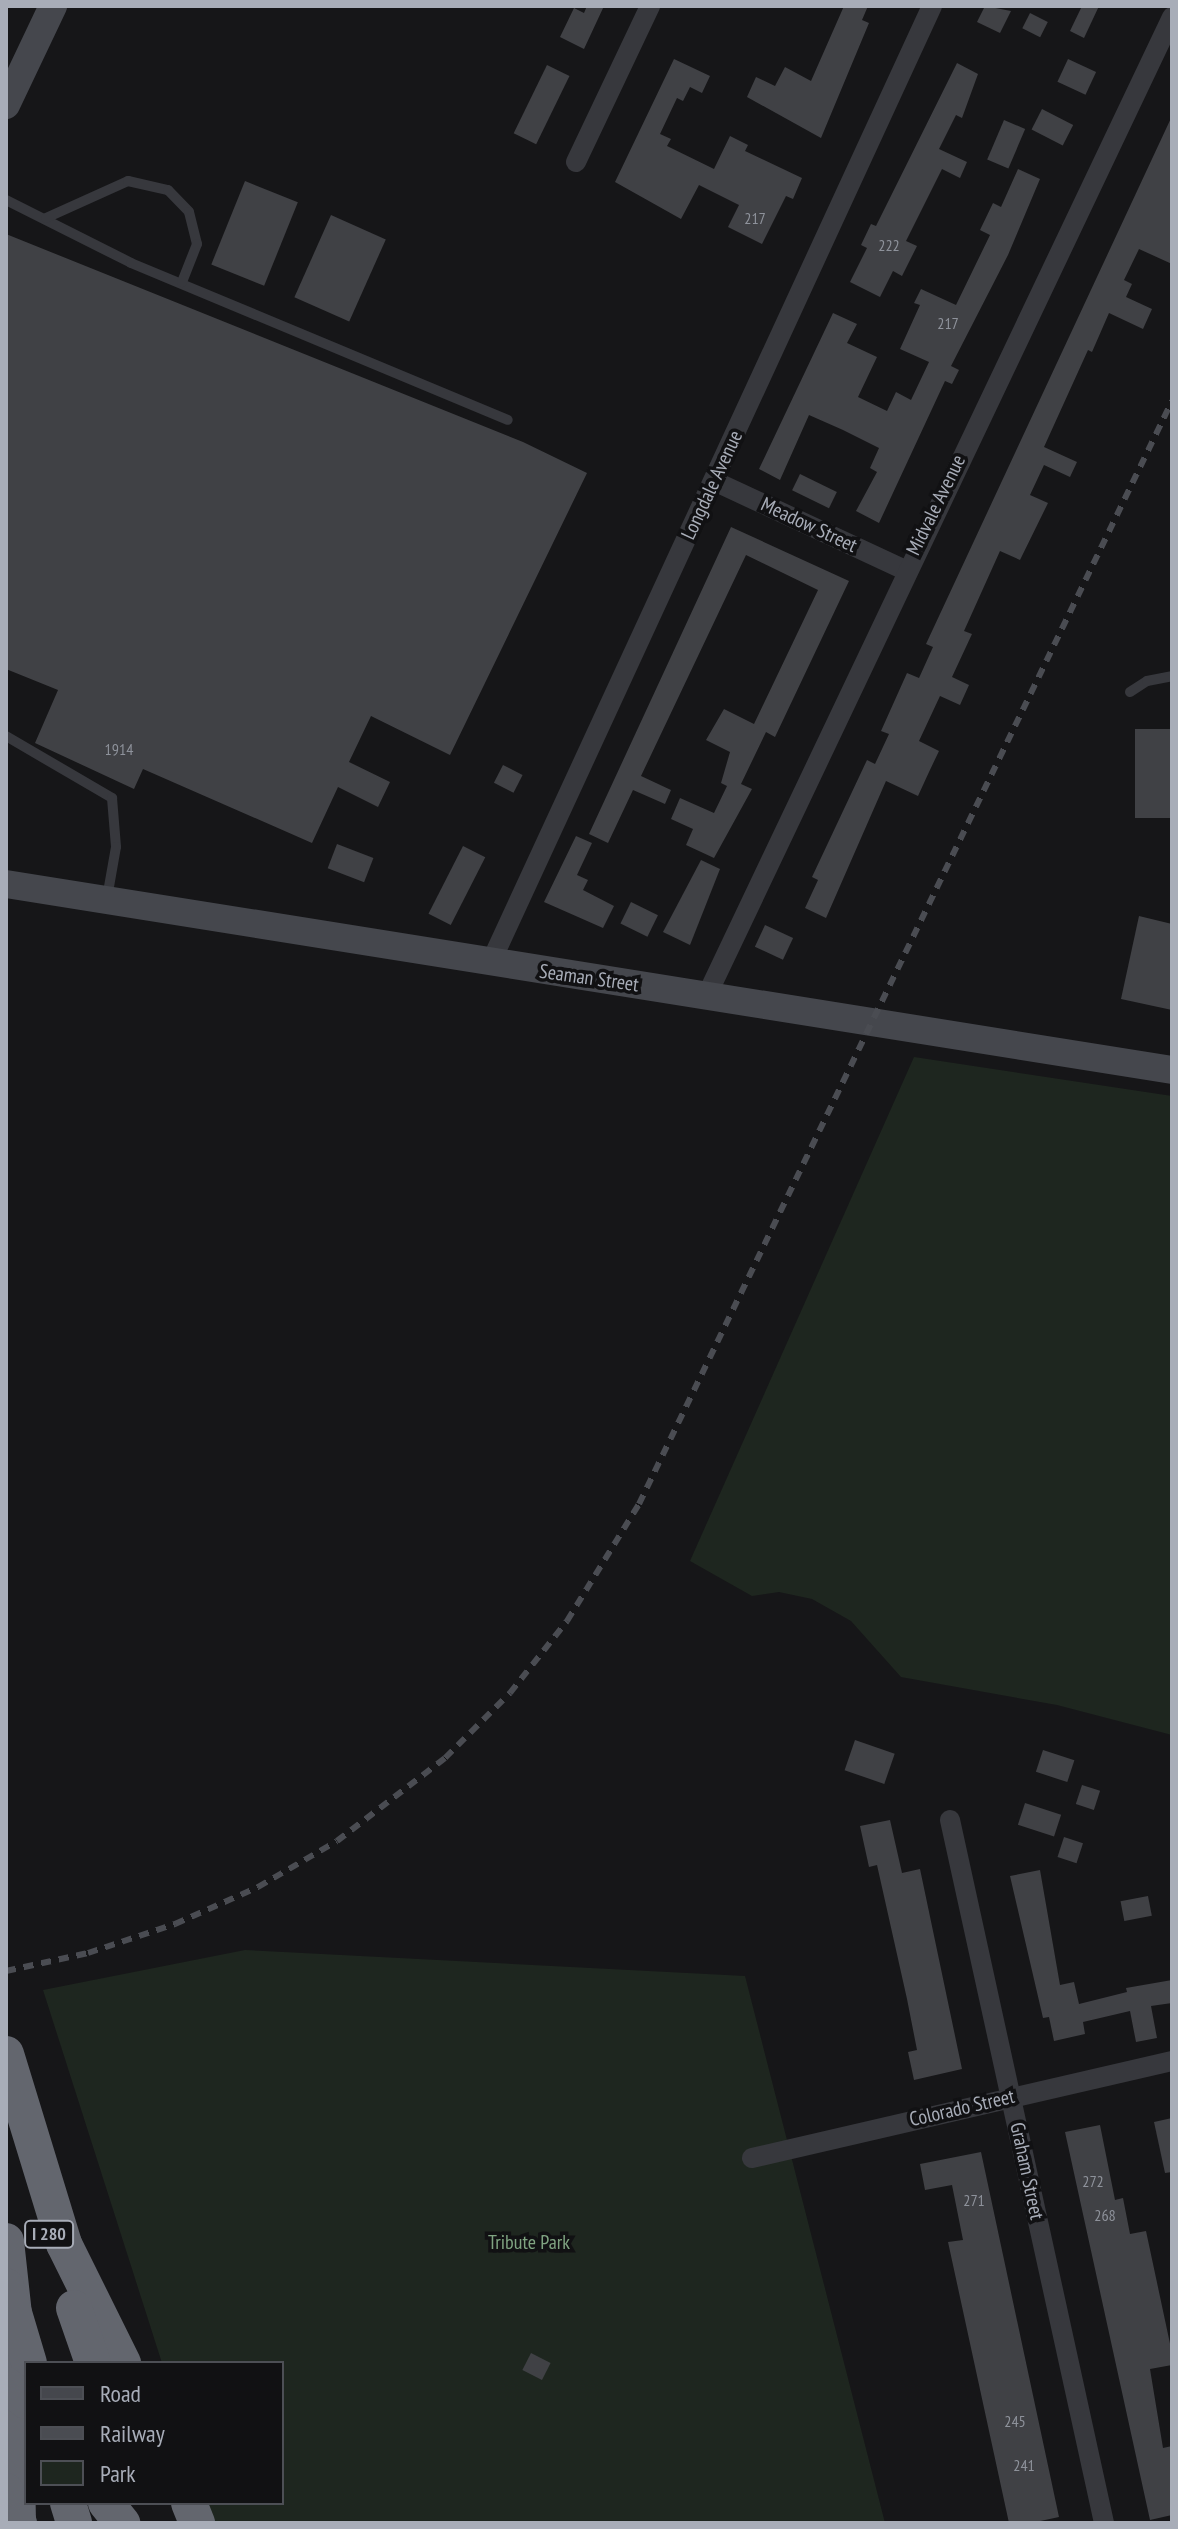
<!DOCTYPE html>
<html>
<head>
<meta charset="utf-8">
<style>
  body { margin:0 }
  #map { position:relative; width:1178px; height:2529px; overflow:hidden; background:#161618; font-family:"PT Sans Narrow",sans-serif }
  div>[style] { position:absolute }
  [style*='--x'] { left:calc(var(--x)*1px); top:calc(var(--y)*1px); width:calc(var(--w)*1px); rotate:calc(var(--a)*1deg) }
  .green>* { inset:0; background:#1e261f }
  .building>* { inset:0; background:#404145; transform-origin:0 0 }
  .lane>* { height:10px; margin:-5px; padding:0 5px; transform-origin:5px; border-radius:5px; background:#37383d }
  .street>* { height:20px; margin:-10px; padding:0 10px; transform-origin:10px; border-radius:10px; background:#37383d }
  .secondary>* { height:28px; margin:-14px; padding:0 14px; transform-origin:14px; border-radius:14px; background:#45474d }
  .highway>* { height:36px; margin:-18px; padding:0 18px; transform-origin:18px; border-radius:18px; background:#63666e }
  .rail>* { height:6px; margin-top:-3px; transform-origin:0; background:repeating-linear-gradient(90deg,#4a4c52 0 10px,transparent 0 18px) }
  .highway-bridge>* { height:36px; margin:-18px; padding:0 18px; transform-origin:18px; border-radius:18px; background:#63666e }
  span { translate:-50% -50%; white-space:nowrap; text-align:center; line-height:1.15; -webkit-text-stroke:7px #111113; paint-order:stroke }
  .number-label { font-size:16px; color:#8e929b }
  .number-label span { -webkit-text-stroke-width:0 }
  .shield-label span { padding:2px 6px; background:#111113; border:2px solid; border-radius:6px; -webkit-text-stroke-width:0 }
  .shield-label { font-size:18px; color:#a8adb8; font-weight:700 }
  .street-label { font-size:20px; color:#a8adb8 }
  .park-label { font-size:20px; color:#7fa381 }
  .frame { position:absolute; inset:0; border:8px solid #a8adb8; pointer-events:none }
  .legend { position:absolute; left:24px; top:2361px; width:260px; height:144px; box-sizing:border-box; background:#111113; border:2px solid #4d4f55; margin:0; padding:10px 14px; list-style:none; font-size:24px; color:#a8adb8 }
  .legend li { display:flex; align-items:center; gap:16px; height:40px }
  .legend b { width:40px; border:2px solid #4d4f55 }
</style>
</head>
<body>
<div id="map">
  <div class="green">
    <i style="clip-path:polygon(914px 1057px,1172px 1096px,1172px 1735px,1057px 1705px,901px 1677px,851px 1621px,812px 1599px,779px 1592px,752px 1596px,690px 1561px)"></i>
    <i style="clip-path:polygon(245px 1950px,745px 1976px,885px 2523px,214px 2523px,207px 2503px,282px 2503px,282px 2363px,162px 2363px,43px 1990px)"></i>
  </div>
  <div class="building">
    <i style="clip-path:polygon(587px 6px,604px 6px,584px 49px,560px 37px,574px 8px,584px 13px)"></i>
    <i style="clip-path:polygon(844px 6px,868px 6px,862px 20px,869px 23px,821px 138px,747px 97px,756px 77px,775px 86px,785px 67px,811px 81px)"></i>
    <i style="clip-path:polygon(985px 6px,1011px 11px,1000px 33px,977px 22px)"></i>
    <i style="clip-path:polygon(1082px 6px,1099px 6px,1084px 38px,1070px 31px)"></i>
    <i style="left:1030px;top:13px;width:20px;height:17px;rotate:27deg"></i>
    <i style="clip-path:polygon(674px 59px,710px 76px,702px 93px,690px 87px,683px 101px,677px 98px,660px 134px,671px 139px,667px 146px,714px 169px,730px 136px,748px 145px,745px 151px,802px 178px,793px 199px,786px 196px,762px 244px,728px 227px,739px 205px,699px 185px,681px 219px,615px 182px)"></i>
    <i style="left:1068px;top:59px;width:31px;height:25px;rotate:25deg"></i>
    <i style="clip-path:polygon(957px 63px,978px 74px,962px 118px,956px 115px,939px 149px,967px 162px,960px 178px,942px 169px,906px 241px,917px 246px,902px 276px,893px 271px,880px 297px,850px 282px,867px 248px,861px 245px,871px 224px,876px 226px)"></i>
    <i style="left:547px;top:65px;width:25px;height:76px;rotate:26deg"></i>
    <i style="left:1042px;top:109px;width:35px;height:23px;rotate:27deg"></i>
    <i style="clip-path:polygon(1172px 116px,1172px 264px,1139px 249px,1124px 280px,1132px 284px,1126px 297px,1152px 309px,1143px 329px,1109px 313px,1092px 352px,1088px 350px,1044px 447px,1077px 462px,1070px 477px,1044px 465px,1030px 495px,1048px 503px,1020px 560px,1000px 551px,964px 631px,972px 634px,952px 677px,969px 685px,960px 705px,940px 696px,919px 741px,939px 751px,929px 772px,918px 796px,886px 781px,826px 918px,805px 908px,818px 880px,812px 877px,867px 760px,875px 764px,889px 734px,881px 731px,907px 673px,919px 678px,933px 647px,926px 644px)"></i>
    <i style="left:1004px;top:120px;width:23px;height:43px;rotate:23deg"></i>
    <i style="clip-path:polygon(1018px 169px,1040px 179px,1008px 255px,951px 366px,959px 370px,952px 384px,945px 381px,879px 523px,856px 511px,877px 472px,870px 468px,879px 448px,843px 430px,809px 415px,780px 480px,759px 469px,833px 313px,857px 324px,847px 343px,877px 357px,858px 397px,887px 411px,896px 392px,911px 400px,929px 362px,900px 349px,920px 305px,914px 303px,921px 289px,956px 305px,990px 235px,980px 230px,993px 203px,1001px 207px)"></i>
    <i style="left:245px;top:181px;width:57px;height:90px;rotate:22deg"></i>
    <i style="left:331px;top:215px;width:60px;height:90px;rotate:24deg"></i>
    <i style="clip-path:polygon(6px 234px,523px 442px,587px 473px,450px 755px,371px 716px,349px 762px,390px 782px,378px 807px,338px 787px,312px 843px,143px 769px,134px 789px,35px 743px,58px 690px,6px 669px)"></i>
    <i style="left:800px;top:474px;width:41px;height:18px;rotate:26deg"></i>
    <i style="clip-path:polygon(731px 527px,849px 581px,775px 737px,766px 732px,741px 784px,752px 789px,714px 858px,686px 845px,693px 829px,671px 819px,680px 798px,714px 813px,727px 786px,721px 783px,730px 752px,706px 740px,724px 709px,754px 724px,818px 590px,746px 555px,641px 776px,671px 790px,665px 804px,633px 790px,608px 843px,589px 834px)"></i>
    <i style="left:1135px;top:729px;width:37px;height:89px"></i>
    <i style="left:503px;top:765px;width:22px;height:20px;rotate:27deg"></i>
    <i style="clip-path:polygon(576px 836px,592px 843px,577px 875px,588px 880px,583px 890px,614px 906px,603px 928px,544px 902px)"></i>
    <i style="left:337px;top:844px;width:39px;height:26px;rotate:21deg"></i>
    <i style="left:463px;top:846px;width:25px;height:76px;rotate:27deg"></i>
    <i style="clip-path:polygon(701px 860px,720px 869px,690px 945px,663px 932px)"></i>
    <i style="left:631px;top:902px;width:30px;height:24px;rotate:26deg"></i>
    <i style="clip-path:polygon(1139px 916px,1172px 924px,1172px 1010px,1121px 999px)"></i>
    <i style="left:765px;top:925px;width:31px;height:24px;rotate:25deg"></i>
    <i style="left:855px;top:1740px;width:42px;height:32px;rotate:19deg"></i>
    <i style="left:1043px;top:1750px;width:33px;height:23px;rotate:18deg"></i>
    <i style="left:1082px;top:1785px;width:19px;height:20px;rotate:18deg"></i>
    <i style="left:1025px;top:1803px;width:38px;height:23px;rotate:18deg"></i>
    <i style="clip-path:polygon(890px 1820px,902px 1873px,920px 1869px,962px 2069px,914px 2080px,908px 2052px,917px 2050px,907px 1999px,877px 1865px,869px 1867px,860px 1826px)"></i>
    <i style="left:1064px;top:1837px;width:20px;height:21px;rotate:18deg"></i>
    <i style="clip-path:polygon(1040px 1870px,1060px 1985px,1074px 1982px,1079px 2004px,1127px 1992px,1126px 1988px,1172px 1980px,1172px 2003px,1151px 2006px,1157px 2038px,1136px 2042px,1130px 2011px,1083px 2022px,1085px 2034px,1054px 2041px,1049px 2017px,1043px 2018px,1010px 1876px)"></i>
    <i style="left:1148px;top:1896px;width:20px;height:28px;rotate:79deg"></i>
    <i style="clip-path:polygon(1172px 2118px,1172px 2172px,1165px 2173px,1154px 2122px)"></i>
    <i style="clip-path:polygon(1100px 2125px,1115px 2200px,1123px 2198px,1130px 2234px,1146px 2231px,1172px 2353px,1172px 2365px,1150px 2369px,1163px 2448px,1172px 2446px,1172px 2515px,1150px 2520px,1065px 2132px)"></i>
    <i style="clip-path:polygon(981px 2152px,1059px 2517px,1031px 2523px,1009px 2523px,948px 2242px,963px 2240px,952px 2185px,925px 2190px,920px 2164px)"></i>
    <i style="left:531px;top:2353px;width:22px;height:19px;rotate:27deg"></i>
  </div>
  <div class="lane">
    <i style="--x:6;--y:200;--w:140;--a:26.7"></i>
    <i style="--x:131;--y:263;--w:408;--a:22.6"></i>
    <i style="--x:46;--y:218;--w:90;--a:-24.3"></i>
    <i style="--x:128;--y:181;--w:41;--a:12.7"></i>
    <i style="--x:168;--y:190;--w:30;--a:46"></i>
    <i style="--x:189;--y:212;--w:33;--a:76"></i>
    <i style="--x:197;--y:244;--w:41;--a:111.5"></i>
    <i style="--x:1130;--y:692;--w:20;--a:-33"></i>
    <i style="--x:1147;--y:681;--w:25;--a:-11"></i>
    <i style="--x:6;--y:736;--w:123;--a:30.3"></i>
    <i style="--x:112;--y:798;--w:49;--a:85.3"></i>
    <i style="--x:116;--y:847;--w:52;--a:100"></i>
  </div>
  <div class="street">
    <i style="--x:576;--y:162;--w:173;--a:-64.6"></i>
    <i style="--x:714;--y:481;--w:211;--a:25"></i>
    <i style="--x:490;--y:964;--w:1055;--a:-65.23"></i>
    <i style="--x:707;--y:995;--w:1083;--a:-64.57"></i>
    <i style="--x:950;--y:1820;--w:720;--a:77.64"></i>
    <i style="--x:752;--y:2158;--w:431;--a:-13"></i>
  </div>
  <div class="secondary">
    <i style="--x:6;--y:105;--w:110;--a:-64.6"></i>
    <i style="--x:6;--y:884;--w:1181;--a:9.06"></i>
  </div>
  <div class="highway">
    <i style="--x:6;--y:2054;--w:199;--a:73"></i>
    <i style="--x:64;--y:2244;--w:133;--a:63.6"></i>
    <i style="--x:6;--y:2241;--w:74;--a:83.8"></i>
    <i style="--x:74;--y:2308;--w:58;--a:70.9"></i>
    <i style="--x:15;--y:2366;--w:157;--a:88.9"></i>
    <i style="--x:68;--y:2503;--w:21;--a:73"></i>
    <i style="--x:106;--y:2503;--w:26;--a:51"></i>
    <i style="--x:189;--y:2503;--w:22;--a:68"></i>
  </div>
  <div class="rail">
    <i style="--x:6;--y:1971;--w:84;--a:-12.4"></i>
    <i style="--x:88;--y:1953;--w:92;--a:-18.4"></i>
    <i style="--x:175;--y:1924;--w:91;--a:-24"></i>
    <i style="--x:258;--y:1887;--w:91;--a:-30.2"></i>
    <i style="--x:337;--y:1841;--w:136;--a:-37.5"></i>
    <i style="--x:445;--y:1758;--w:92;--a:-45"></i>
    <i style="--x:510;--y:1693;--w:92;--a:-51.6"></i>
    <i style="--x:567;--y:1621;--w:137;--a:-58.4"></i>
    <i style="--x:639;--y:1504;--w:1225;--a:-64.21"></i>
  </div>
  <div class="highway-bridge">
    <i style="--x:6;--y:2286;--w:80;--a:73.4"></i>
    <i style="--x:6;--y:2385;--w:26;--a:39"></i>
    <i style="--x:6;--y:2491;--w:35;--a:68"></i>
  </div>
  <div class="number-label">
    <span style="left:755px;top:218px">217</span>
    <span style="left:889px;top:245px">222</span>
    <span style="left:948px;top:323px">217</span>
    <span style="left:119px;top:749px">1914</span>
    <span style="left:1093px;top:2181px">272</span>
    <span style="left:974px;top:2200px">271</span>
    <span style="left:1105px;top:2215px">268</span>
    <span style="left:1015px;top:2421px">245</span>
    <span style="left:1024px;top:2465px">241</span>
  </div>
  <div class="shield-label">
    <span style="left:49px;top:2234px">I 280</span>
  </div>
  <div class="street-label">
    <span style="left:712px;top:485px;rotate:-65deg">Longdale Avenue</span>
    <span style="left:936px;top:505px;rotate:-64deg">Midvale Avenue</span>
    <span style="left:809px;top:525px;rotate:25deg">Meadow Street</span>
    <span style="left:589px;top:978px;rotate:8deg">Seaman Street</span>
    <span style="left:962px;top:2108px;rotate:-13deg">Colorado Street</span>
    <span style="left:1027px;top:2171px;rotate:78deg">Graham Street</span>
  </div>
  <div class="park-label">
    <span style="left:529px;top:2242px">Tribute Park</span>
  </div>
  <div class="frame"></div>
  <ul class="legend">
  <li><b style="height:10px;background:#45474d"></b>Road</li>
  <li><b style="height:10px;background:#4a4c52"></b>Railway</li>
  <li><b style="height:22px;background:#1e261f"></b>Park</li>
  </ul>
</div>
</body>
</html>
